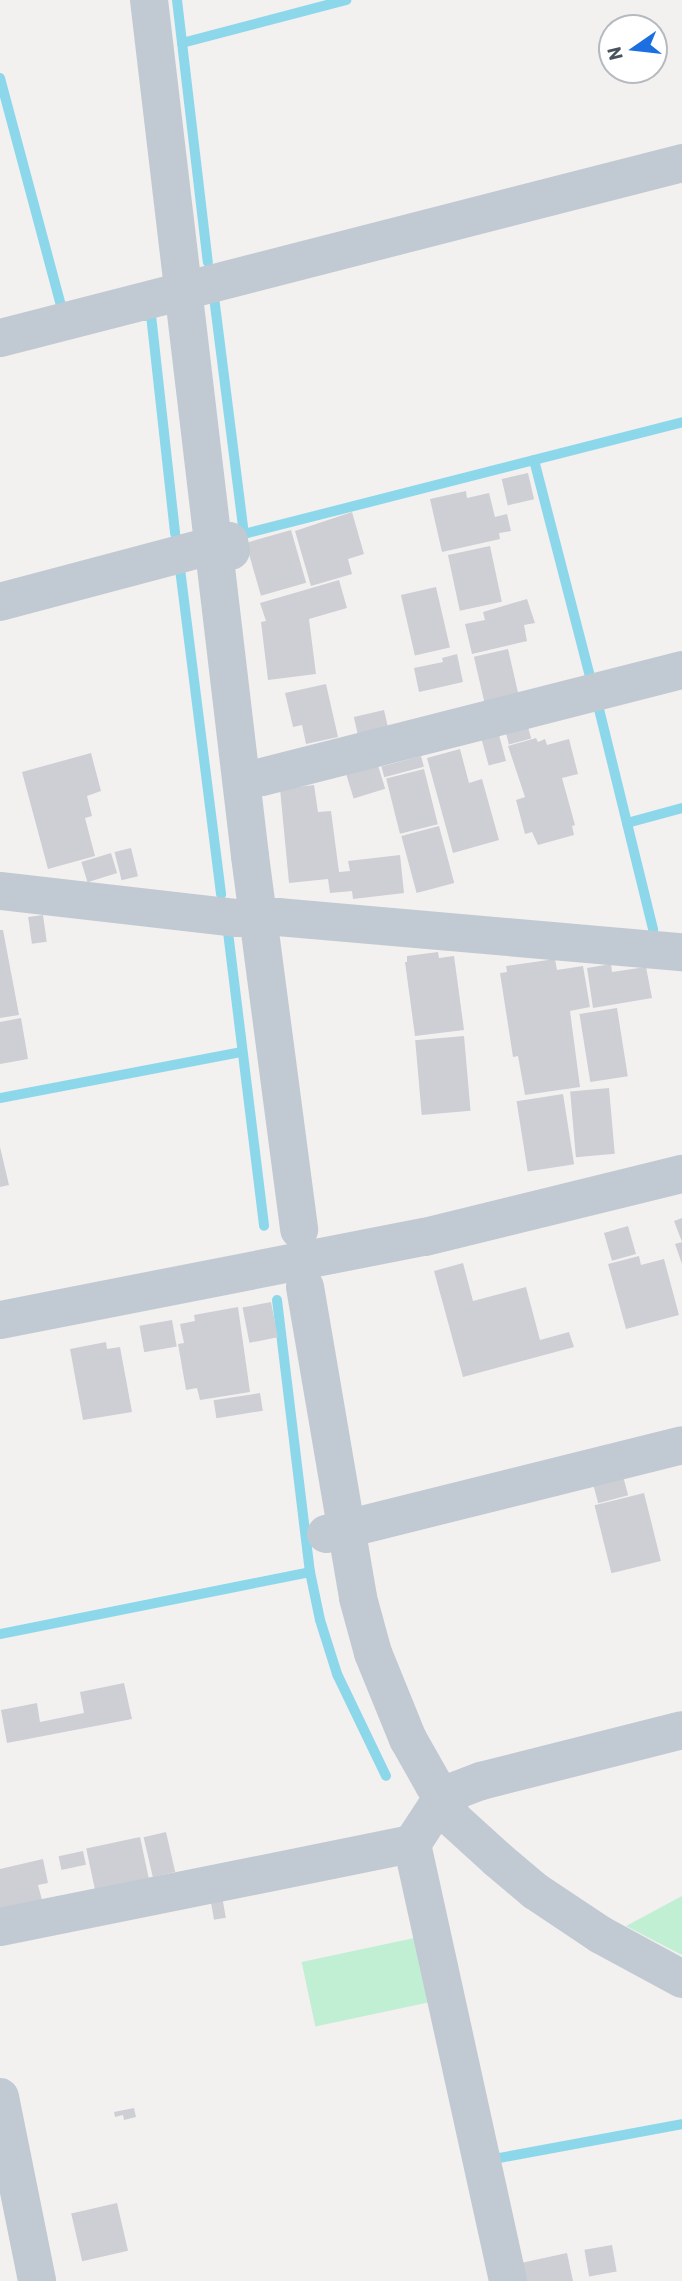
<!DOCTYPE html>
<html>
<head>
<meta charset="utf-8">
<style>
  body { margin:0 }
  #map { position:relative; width:682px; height:2281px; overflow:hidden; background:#f3f0f0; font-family:Barlow,sans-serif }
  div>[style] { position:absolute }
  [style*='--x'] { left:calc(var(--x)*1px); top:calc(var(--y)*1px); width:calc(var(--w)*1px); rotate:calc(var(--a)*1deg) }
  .green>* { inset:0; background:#c0efd3; transform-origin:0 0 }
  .stream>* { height:10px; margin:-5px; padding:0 5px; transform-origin:5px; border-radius:5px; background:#8dd7eb }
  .building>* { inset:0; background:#cdcfd5; transform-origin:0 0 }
  .minor>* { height:38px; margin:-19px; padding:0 19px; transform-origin:19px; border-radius:19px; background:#c1cad2 }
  span { translate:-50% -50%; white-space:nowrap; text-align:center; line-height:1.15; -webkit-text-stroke:7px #fff; paint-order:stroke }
  .north { position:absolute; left:598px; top:14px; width:70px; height:70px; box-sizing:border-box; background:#fff; border:2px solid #b6babf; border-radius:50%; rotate:256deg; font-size:19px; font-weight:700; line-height:28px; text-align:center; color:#48535e }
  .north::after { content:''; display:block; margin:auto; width:24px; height:32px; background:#1b6fe1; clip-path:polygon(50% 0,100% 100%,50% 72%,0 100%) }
</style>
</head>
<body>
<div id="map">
  <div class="green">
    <i style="clip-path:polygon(682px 1896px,682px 1955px,626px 1926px)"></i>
    <i style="left:419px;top:1937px;width:66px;height:120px;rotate:78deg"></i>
  </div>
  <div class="stream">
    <i style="--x:177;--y:0;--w:264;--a:83.3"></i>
    <i style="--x:182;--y:43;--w:170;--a:-14.7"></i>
    <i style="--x:0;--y:78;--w:240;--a:75"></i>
    <i style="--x:214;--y:297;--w:239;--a:82.8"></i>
    <i style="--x:244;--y:534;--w:452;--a:-14.3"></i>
    <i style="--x:144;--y:316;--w:7;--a:-8"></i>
    <i style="--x:151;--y:315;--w:220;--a:83.7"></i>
    <i style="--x:534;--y:460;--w:227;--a:75.5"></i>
    <i style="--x:180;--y:569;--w:328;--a:82.8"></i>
    <i style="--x:598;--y:705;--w:231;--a:76.2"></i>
    <i style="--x:627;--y:823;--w:57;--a:-15.3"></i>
    <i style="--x:228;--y:932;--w:296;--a:83"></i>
    <i style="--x:0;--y:1098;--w:245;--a:-10.8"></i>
    <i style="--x:277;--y:1300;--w:274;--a:83.1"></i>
    <i style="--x:310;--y:1572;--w:49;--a:78.2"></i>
    <i style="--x:320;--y:1620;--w:57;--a:72.5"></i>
    <i style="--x:337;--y:1674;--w:113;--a:64.3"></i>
    <i style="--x:0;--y:1634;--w:316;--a:-11.3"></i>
    <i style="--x:494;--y:2159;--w:191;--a:-10.5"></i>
  </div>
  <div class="building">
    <i style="left:528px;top:473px;width:27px;height:27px;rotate:77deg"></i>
    <i style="clip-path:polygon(466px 491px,467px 498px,489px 493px,495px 517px,507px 514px,511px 531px,499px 533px,500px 539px,442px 552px,430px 499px)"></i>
    <i style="clip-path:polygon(352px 512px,364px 554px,348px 559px,352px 574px,311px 586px,295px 531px)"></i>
    <i style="left:291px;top:530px;width:55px;height:47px;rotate:74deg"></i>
    <i style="left:490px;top:546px;width:57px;height:43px;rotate:78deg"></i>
    <i style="clip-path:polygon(339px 580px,347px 608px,309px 619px,316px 674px,268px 680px,261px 622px,266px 621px,260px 603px)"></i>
    <i style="left:436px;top:587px;width:62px;height:36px;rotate:77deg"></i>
    <i style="clip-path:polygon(527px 599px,535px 623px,524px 625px,527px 641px,472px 654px,465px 624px,485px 620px,483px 612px)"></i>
    <i style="left:508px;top:649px;width:51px;height:35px;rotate:77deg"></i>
    <i style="clip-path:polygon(457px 654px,463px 682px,419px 692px,414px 668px,443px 662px,442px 658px)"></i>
    <i style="clip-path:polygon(326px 684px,338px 737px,306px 744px,302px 725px,293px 727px,285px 693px)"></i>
    <i style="left:384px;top:710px;width:26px;height:31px;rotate:77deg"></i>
    <i style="left:527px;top:723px;width:16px;height:23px;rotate:75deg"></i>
    <i style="left:498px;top:731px;width:31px;height:18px;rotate:75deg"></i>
    <i style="clip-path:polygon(536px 738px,538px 742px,545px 739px,547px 745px,569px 739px,578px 774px,562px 778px,575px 825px,572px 826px,574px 835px,538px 845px,532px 832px,525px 834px,516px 800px,525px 797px,508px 746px)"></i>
    <i style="clip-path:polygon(460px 749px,469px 783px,482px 779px,499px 840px,453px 853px,427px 758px)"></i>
    <i style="clip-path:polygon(91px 753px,101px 791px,87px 796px,92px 816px,85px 818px,95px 856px,48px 869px,22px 772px)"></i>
    <i style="left:421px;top:756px;width:11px;height:41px;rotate:75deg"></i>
    <i style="left:377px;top:762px;width:28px;height:33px;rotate:73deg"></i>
    <i style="left:424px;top:769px;width:57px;height:39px;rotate:76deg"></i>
    <i style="clip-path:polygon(314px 785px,318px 812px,331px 811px,339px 872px,350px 871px,348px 861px,400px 855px,404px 893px,353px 899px,352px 891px,330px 893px,328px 879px,289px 883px,280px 789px)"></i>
    <i style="left:439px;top:826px;width:59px;height:39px;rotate:75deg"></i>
    <i style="left:131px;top:848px;width:29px;height:17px;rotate:76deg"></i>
    <i style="left:111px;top:853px;width:21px;height:31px;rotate:73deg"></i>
    <i style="left:43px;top:915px;width:27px;height:15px;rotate:82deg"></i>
    <i style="clip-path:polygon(0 930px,3px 930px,19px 1015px,0 1018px)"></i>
    <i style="clip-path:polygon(438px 952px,439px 958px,454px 956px,464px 1030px,415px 1036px,405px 962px,407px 962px,407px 956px)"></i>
    <i style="clip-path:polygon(555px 959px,557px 970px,583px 966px,590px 1007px,570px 1011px,580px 1087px,525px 1095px,518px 1056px,513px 1057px,500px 973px,507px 972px,506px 966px)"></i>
    <i style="clip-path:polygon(611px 964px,612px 972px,646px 967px,652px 998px,593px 1008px,587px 968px)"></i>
    <i style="left:617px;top:1008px;width:69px;height:38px;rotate:81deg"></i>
    <i style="clip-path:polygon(21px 1018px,28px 1059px,0 1064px,0 1022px)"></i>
    <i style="left:464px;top:1036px;width:75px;height:49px;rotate:85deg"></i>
    <i style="left:609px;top:1088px;width:66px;height:39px;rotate:85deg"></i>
    <i style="left:563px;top:1094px;width:71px;height:47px;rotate:81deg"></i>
    <i style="clip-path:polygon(0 1147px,9px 1185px,0 1187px)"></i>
    <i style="clip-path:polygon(682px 1218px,682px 1264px,675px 1244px,682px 1242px,674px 1221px)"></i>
    <i style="left:628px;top:1226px;width:29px;height:25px;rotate:74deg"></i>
    <i style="clip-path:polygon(639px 1256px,641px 1265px,664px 1259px,679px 1315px,626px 1329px,608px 1264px)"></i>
    <i style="clip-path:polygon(463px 1263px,473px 1301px,526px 1287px,540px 1340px,569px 1332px,574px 1347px,463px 1377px,434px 1271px)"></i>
    <i style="left:271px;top:1302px;width:36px;height:29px;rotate:79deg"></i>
    <i style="clip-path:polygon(238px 1307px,250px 1392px,200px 1400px,197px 1388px,186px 1390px,178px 1344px,184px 1343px,180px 1324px,195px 1321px,194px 1315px)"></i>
    <i style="left:172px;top:1320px;width:27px;height:33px;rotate:80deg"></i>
    <i style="clip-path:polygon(106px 1342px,107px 1349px,120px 1347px,132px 1412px,83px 1420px,70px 1349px)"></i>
    <i style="left:260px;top:1393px;width:18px;height:47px;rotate:81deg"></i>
    <i style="left:623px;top:1476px;width:20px;height:31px;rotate:75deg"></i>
    <i style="left:644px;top:1493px;width:70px;height:51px;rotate:76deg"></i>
    <i style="clip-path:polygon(124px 1683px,132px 1719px,7px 1743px,1px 1710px,37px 1703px,40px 1722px,84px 1713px,80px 1692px)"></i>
    <i style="left:166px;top:1832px;width:41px;height:23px;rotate:77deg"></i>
    <i style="left:140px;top:1837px;width:42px;height:55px;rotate:78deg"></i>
    <i style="left:83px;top:1851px;width:14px;height:25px;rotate:78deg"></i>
    <i style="clip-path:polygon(43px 1859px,48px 1883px,38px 1885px,42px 1900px,0 1909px,0 1869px)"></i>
    <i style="left:222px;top:1896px;width:22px;height:12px;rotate:80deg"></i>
    <i style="clip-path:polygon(134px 2108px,136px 2117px,124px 2120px,123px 2115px,115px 2117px,114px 2112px)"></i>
    <i style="left:117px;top:2203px;width:49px;height:47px;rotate:77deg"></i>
    <i style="left:612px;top:2245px;width:27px;height:28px;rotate:80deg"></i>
    <i style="clip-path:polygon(567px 2253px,573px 2281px,525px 2281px,521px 2263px)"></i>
  </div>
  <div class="minor">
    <i style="--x:149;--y:0;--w:862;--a:83.27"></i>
    <i style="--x:250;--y:856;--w:377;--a:82.5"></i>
    <i style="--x:0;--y:338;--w:704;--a:-14.39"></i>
    <i style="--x:0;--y:602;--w:237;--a:-14.9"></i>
    <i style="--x:229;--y:541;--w:10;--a:79"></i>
    <i style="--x:262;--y:777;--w:433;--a:-14.3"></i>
    <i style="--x:0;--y:891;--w:239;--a:6.5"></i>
    <i style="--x:237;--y:918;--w:41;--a:-1.4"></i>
    <i style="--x:278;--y:917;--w:406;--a:5"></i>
    <i style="--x:305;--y:1287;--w:315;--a:80.3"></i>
    <i style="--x:358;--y:1598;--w:57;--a:74.7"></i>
    <i style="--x:373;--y:1653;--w:93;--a:67.9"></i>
    <i style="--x:408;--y:1739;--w:53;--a:60.5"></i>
    <i style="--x:434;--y:1785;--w:14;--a:45"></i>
    <i style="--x:444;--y:1795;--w:24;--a:71"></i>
    <i style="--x:452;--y:1818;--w:61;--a:42.3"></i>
    <i style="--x:497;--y:1859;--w:50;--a:40.1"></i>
    <i style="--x:535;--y:1891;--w:79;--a:33.7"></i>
    <i style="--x:601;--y:1935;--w:92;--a:28.5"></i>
    <i style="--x:0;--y:1320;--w:433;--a:-11.1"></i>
    <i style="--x:425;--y:1237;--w:265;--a:-13.8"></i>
    <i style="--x:326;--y:1534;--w:367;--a:-14"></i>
    <i style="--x:412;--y:1844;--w:447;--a:77.6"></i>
    <i style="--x:0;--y:1927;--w:420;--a:-11.4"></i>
    <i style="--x:412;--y:1844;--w:59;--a:-56.9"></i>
    <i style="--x:444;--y:1795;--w:40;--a:-21"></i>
    <i style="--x:481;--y:1781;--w:207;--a:-14.2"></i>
    <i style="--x:0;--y:2097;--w:188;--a:78.6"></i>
  </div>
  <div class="north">N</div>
</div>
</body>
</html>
